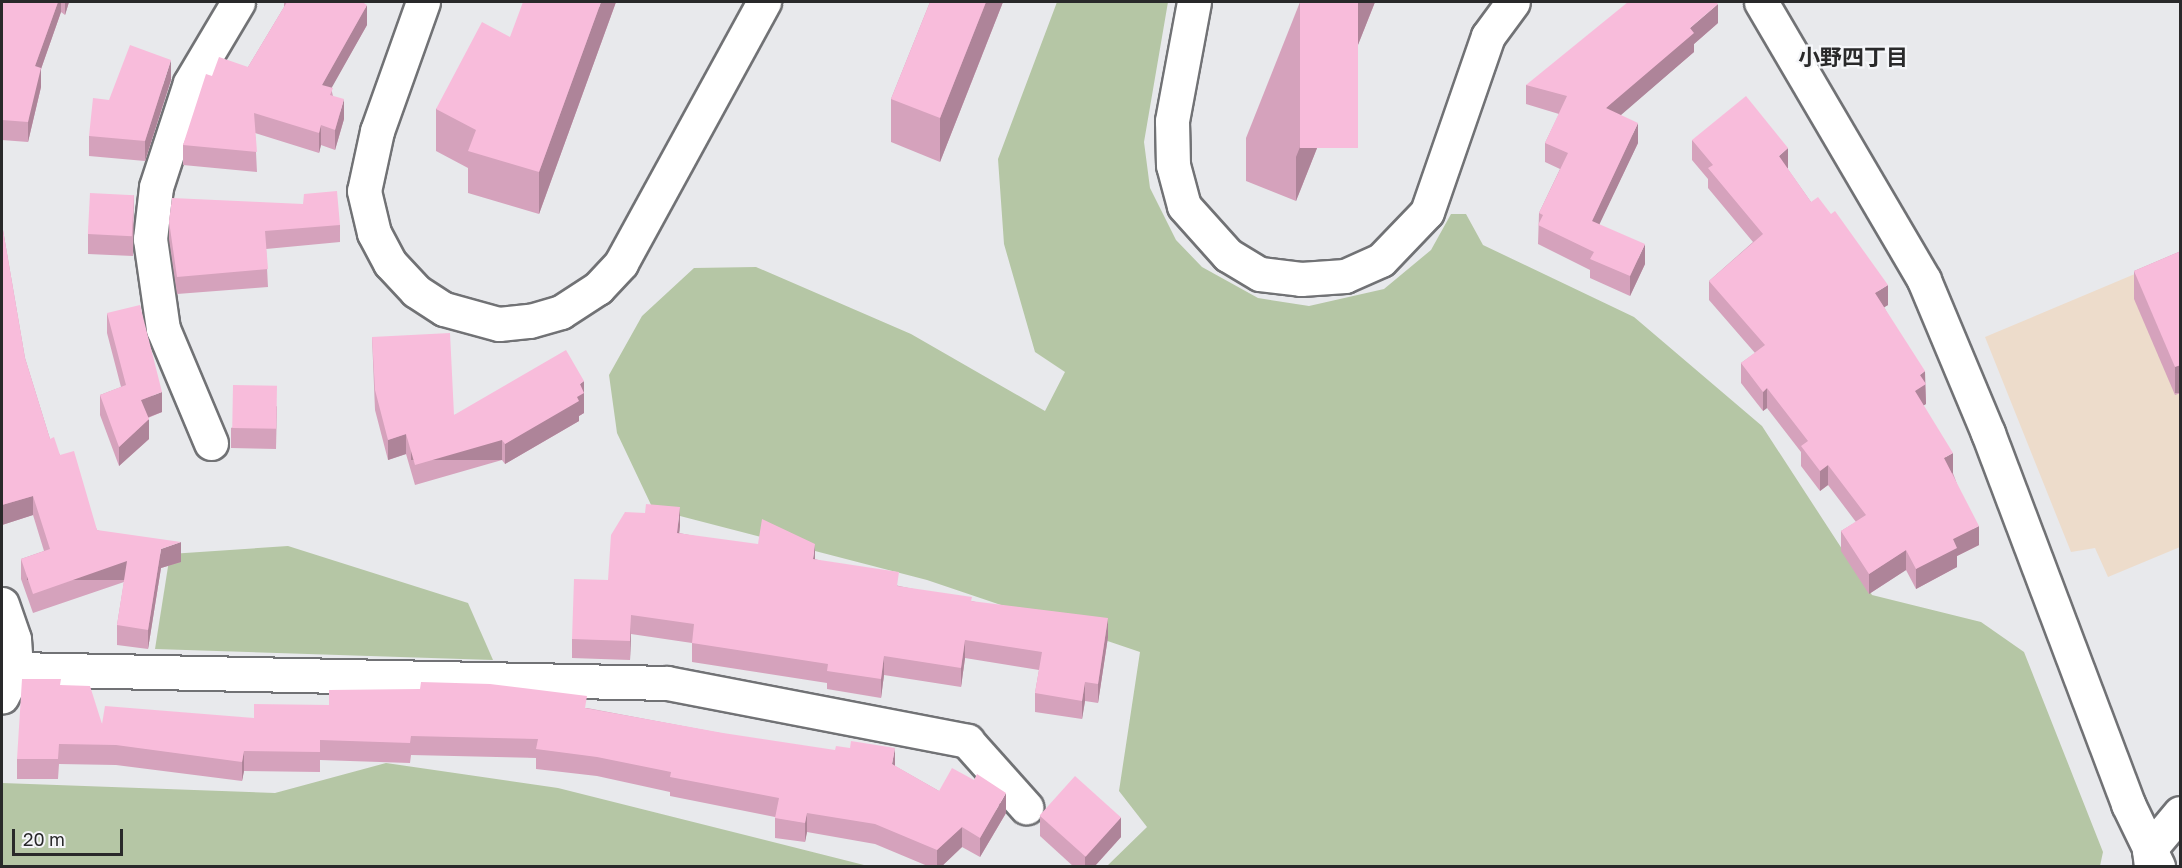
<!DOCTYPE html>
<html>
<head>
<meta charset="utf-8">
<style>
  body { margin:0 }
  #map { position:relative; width:2182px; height:868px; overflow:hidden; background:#e8e9ec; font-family:"Golos Text","Noto Sans JP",sans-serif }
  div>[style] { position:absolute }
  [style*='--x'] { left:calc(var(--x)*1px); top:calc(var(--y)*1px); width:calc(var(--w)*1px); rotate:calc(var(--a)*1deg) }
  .commercial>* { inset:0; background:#eddccb }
  .green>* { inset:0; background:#b5c6a5 }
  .roads { filter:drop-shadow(2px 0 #717275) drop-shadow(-2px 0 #717275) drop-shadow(0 2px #717275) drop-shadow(0 -2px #717275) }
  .minor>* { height:33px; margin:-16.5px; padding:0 16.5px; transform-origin:16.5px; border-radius:16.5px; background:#fff }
  .wall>* { inset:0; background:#d5a2bc }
  .shaded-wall>* { inset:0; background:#ae8499; transform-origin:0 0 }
  .building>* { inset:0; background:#f8bcdb; transform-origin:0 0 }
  span { translate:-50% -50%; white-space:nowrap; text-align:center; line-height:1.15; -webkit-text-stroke:4.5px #f5f6f9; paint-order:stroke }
  .neighbourhood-label { font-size:22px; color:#29292a; font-weight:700 }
  .frame { position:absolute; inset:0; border:3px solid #29292a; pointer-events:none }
  .scale { position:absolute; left:12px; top:829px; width:111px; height:27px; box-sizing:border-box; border:3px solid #29292a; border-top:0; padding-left:8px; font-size:18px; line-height:21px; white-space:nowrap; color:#29292a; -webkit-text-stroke:4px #f5f6f9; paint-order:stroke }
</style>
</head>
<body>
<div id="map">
  <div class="commercial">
    <i style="clip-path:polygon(2180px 255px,2180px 547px,2108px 577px,2095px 548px,2071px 552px,1985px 337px)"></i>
  </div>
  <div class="green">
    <i style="clip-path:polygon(1057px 2px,1168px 2px,1144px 142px,1150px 188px,1176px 240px,1202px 267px,1258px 298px,1309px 306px,1384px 289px,1431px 250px,1451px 214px,1466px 214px,1483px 245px,1634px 317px,1762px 426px,1872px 595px,1981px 622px,2024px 652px,2103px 852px,2100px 866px,1107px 866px,1147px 827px,1119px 791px,1140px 652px,927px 580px,653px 509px,617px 433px,609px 375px,642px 316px,694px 268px,756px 267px,911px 334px,1045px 411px,1065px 372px,1035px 352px,1004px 244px,998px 159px)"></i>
    <i style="clip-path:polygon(288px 546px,468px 603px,493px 660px,155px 649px,170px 554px)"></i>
    <i style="clip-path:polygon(386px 763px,558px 788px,868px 866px,2px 866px,2px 783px,275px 793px)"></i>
  </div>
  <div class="roads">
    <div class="minor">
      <i style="--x:423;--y:2;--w:137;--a:109.6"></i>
      <i style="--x:377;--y:131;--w:61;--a:102.2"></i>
      <i style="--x:364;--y:191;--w:43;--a:76.6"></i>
      <i style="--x:374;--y:233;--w:34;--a:62"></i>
      <i style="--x:390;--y:263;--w:38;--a:47"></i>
      <i style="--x:416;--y:291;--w:33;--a:33"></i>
      <i style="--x:444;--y:309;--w:57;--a:15.3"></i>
      <i style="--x:499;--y:324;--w:31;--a:-6"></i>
      <i style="--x:530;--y:321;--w:32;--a:-16"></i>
      <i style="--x:561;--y:312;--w:44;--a:-33"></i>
      <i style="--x:598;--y:288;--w:34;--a:-47"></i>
      <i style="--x:621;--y:263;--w:298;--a:-61.3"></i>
      <i style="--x:1194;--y:2;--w:121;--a:100.5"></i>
      <i style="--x:1172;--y:121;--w:44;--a:88.7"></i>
      <i style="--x:1173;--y:165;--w:42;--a:75"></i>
      <i style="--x:1184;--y:206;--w:66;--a:48.1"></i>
      <i style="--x:1228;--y:255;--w:37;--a:31"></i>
      <i style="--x:1260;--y:274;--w:41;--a:7"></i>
      <i style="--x:1301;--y:279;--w:44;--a:-3.9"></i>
      <i style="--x:1345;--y:276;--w:39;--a:-24"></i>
      <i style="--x:1381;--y:260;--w:66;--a:-46.2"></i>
      <i style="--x:1427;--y:212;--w:186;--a:-70.9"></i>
      <i style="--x:1488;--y:36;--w:42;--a:-53.7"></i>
      <i style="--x:1761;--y:2;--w:322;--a:59.6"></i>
      <i style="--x:1924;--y:280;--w:166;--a:67.3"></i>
      <i style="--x:1988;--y:433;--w:397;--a:69.3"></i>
      <i style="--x:2128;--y:804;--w:69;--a:64.2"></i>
      <i style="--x:211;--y:443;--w:124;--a:-112.8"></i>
      <i style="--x:163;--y:329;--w:91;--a:-98.2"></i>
      <i style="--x:150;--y:239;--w:52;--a:-83.4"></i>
      <i style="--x:156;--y:187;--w:109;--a:-71.9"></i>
      <i style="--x:190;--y:83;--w:94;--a:-59.3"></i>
      <i style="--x:2;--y:604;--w:37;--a:71"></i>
      <i style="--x:14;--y:639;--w:30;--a:86"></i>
      <i style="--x:16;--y:669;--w:31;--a:117"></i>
      <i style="--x:16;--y:669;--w:651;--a:1.23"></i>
      <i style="--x:667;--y:683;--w:306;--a:10.9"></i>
      <i style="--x:967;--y:741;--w:89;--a:48.2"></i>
      <i style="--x:2151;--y:866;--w:16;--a:-97"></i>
      <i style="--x:2149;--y:850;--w:48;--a:-50"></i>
    </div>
  </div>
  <div class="wall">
    <i style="clip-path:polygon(2px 2px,69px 2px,65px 15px,61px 12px,41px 69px,41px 87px,28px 142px,2px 140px)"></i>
    <i style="clip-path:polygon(284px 2px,365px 2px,364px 3px,367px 25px,331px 88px,333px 96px,344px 119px,335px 150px,321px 145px,319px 153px,255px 133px,257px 172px,183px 165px,183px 145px,212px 76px,248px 67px,284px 7px)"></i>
    <i style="clip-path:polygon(616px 2px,539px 214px,468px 193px,468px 168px,436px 151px,436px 109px,510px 37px)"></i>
    <i style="clip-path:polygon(930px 2px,1003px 2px,940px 162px,891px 142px,891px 99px)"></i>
    <i style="clip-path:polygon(1300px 2px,1375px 2px,1296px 201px,1246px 181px,1246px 138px)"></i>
    <i style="clip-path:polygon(1718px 23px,1694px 44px,1694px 52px,1620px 115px,1638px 143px,1599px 224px,1645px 264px,1630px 296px,1590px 278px,1590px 270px,1538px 244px,1539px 213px,1560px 169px,1545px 162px,1545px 143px,1559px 114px,1526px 104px,1526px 85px)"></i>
    <i style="clip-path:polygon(171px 80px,145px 161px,89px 156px,89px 136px)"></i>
    <i style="clip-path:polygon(1692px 140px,1788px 168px,1787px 168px,1811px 202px,1888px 305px,1884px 307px,1925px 383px,1926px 404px,1923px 405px,1953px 473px,1979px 545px,1957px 556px,1957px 567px,1916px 589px,1906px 570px,1869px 594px,1841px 551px,1841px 531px,1856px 522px,1828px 485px,1820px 491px,1801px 466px,1801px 452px,1767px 408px,1763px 411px,1741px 383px,1741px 363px,1755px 353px,1709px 300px,1709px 281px,1753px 242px,1708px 188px,1708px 179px,1692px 160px)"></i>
    <i style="clip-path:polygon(134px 195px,133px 256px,88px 254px,88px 234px)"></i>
    <i style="clip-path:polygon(169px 221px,340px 225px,340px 242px,266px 249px,268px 287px,177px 294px,169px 239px)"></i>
    <i style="clip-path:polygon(2px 224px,25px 358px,50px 439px,60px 455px,97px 530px,181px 562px,161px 568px,148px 649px,117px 645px,117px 625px,124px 582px,33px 613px,21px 579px,21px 559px,44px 551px,33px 515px,2px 525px)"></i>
    <i style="clip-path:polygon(2181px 251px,2181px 393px,2175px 395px,2134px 299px,2134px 271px)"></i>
    <i style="clip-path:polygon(107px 313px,162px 412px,148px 418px,149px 439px,119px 466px,100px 415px,100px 395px,121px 387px,107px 333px)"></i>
    <i style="clip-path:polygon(372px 337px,454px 415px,584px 392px,584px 413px,579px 416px,579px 421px,505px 464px,502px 460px,415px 485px,406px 454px,388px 460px,375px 410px)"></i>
    <i style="clip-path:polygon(277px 406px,276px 449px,231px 448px,231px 428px)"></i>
    <i style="clip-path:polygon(645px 513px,680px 526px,679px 533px,815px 559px,899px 586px,972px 601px,1108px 637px,1098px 703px,1085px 701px,1082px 719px,1035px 712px,1035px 693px,1039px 670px,965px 658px,961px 687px,884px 675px,881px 698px,827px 689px,827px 683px,692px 662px,692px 643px,631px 634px,630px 660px,572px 658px,572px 639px,608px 580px)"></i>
    <i style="clip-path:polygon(61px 685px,102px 724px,254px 718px,587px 708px,895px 766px,939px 791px,1006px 813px,980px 857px,962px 847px,941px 867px,930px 867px,875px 844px,807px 832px,805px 842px,775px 838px,775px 817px,670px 796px,670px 792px,597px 776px,536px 769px,536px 758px,411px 755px,410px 763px,320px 760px,320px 772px,244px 771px,242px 781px,116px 765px,59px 764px,58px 779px,17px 779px,17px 759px)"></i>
    <i style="clip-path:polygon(1040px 816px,1121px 837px,1094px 867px,1074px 867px,1040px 836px)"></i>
  </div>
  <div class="shaded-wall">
    <i style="clip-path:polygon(58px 2px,61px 2px,61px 12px,41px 69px,41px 87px,28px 142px,28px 122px,35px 66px)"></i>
    <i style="clip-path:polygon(65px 2px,69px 2px,65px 15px)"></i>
    <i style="clip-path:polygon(601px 2px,616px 2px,539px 214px,539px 172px)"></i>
    <i style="clip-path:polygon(986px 2px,1003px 2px,940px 162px,940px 118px)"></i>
    <i style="clip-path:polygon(1358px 2px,1375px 2px,1296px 201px,1296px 157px)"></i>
    <i style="clip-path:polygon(1718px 4px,1718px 23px,1694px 44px,1694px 52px,1606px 128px,1606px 108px,1690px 28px)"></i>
    <i style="clip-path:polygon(367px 5px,367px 25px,322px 105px,322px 85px)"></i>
    <i style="clip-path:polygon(171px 60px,171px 80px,145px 161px,145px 141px)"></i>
    <i style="clip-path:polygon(344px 99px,344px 119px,335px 150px,335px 130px)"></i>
    <i style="clip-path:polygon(1638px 123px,1638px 143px,1592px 240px,1592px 221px)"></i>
    <i style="clip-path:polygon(321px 125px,321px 145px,319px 153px,319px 133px)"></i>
    <i style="clip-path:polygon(1788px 148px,1788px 168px,1779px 176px,1779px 156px)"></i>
    <i style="clip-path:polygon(1645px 244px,1645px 264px,1630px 296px,1630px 276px)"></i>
    <i style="clip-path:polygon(1888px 285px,1888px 305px,1875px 313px,1875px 293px)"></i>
    <i style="left:2181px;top:365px;width:28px;height:6px;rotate:90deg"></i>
    <i style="clip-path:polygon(1925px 371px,1926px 404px,1915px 411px,1915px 391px,1920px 375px)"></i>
    <i style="clip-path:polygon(584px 381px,584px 413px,579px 416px,579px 421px,505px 464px,505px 444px,577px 397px,580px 384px)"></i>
    <i style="clip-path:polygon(1767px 388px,1767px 408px,1763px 411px,1763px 392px)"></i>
    <i style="clip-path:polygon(162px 392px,162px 412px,141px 420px,141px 400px)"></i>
    <i style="clip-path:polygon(149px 419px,149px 439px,119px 466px,119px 447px)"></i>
    <i style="clip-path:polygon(406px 434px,406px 454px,388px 460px,388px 440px)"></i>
    <i style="left:502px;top:440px;width:20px;height:91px;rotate:90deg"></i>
    <i style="clip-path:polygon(1953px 453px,1953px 473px,1944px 478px,1944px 458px)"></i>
    <i style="clip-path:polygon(1828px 465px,1828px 485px,1820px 491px,1820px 471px)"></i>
    <i style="clip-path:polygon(33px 496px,33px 515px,2px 525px,2px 505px)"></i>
    <i style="clip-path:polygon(680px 507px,680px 526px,677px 552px,677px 533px)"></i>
    <i style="clip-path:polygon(1979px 526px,1979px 545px,1957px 556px,1957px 567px,1916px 589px,1916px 569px,1953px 539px)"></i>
    <i style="clip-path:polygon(181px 542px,181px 562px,161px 568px,148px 649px,148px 630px,161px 549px)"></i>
    <i style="clip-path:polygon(815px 544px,815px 562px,813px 559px)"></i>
    <i style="clip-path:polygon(1906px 550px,1906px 570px,1869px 594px,1869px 574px)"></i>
    <i style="left:127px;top:561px;width:19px;height:100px;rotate:90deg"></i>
    <i style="clip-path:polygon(631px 615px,631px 634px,630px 660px,630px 641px)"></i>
    <i style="clip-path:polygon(1108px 618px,1108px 637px,1098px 703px,1098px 684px)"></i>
    <i style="clip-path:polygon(965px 640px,965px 658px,961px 687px,961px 668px)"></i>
    <i style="clip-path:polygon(884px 656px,884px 675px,881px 698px,881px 679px)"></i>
    <i style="clip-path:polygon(1085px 682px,1085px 701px,1082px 719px,1082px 701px)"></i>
    <i style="clip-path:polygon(895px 748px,895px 768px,892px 764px)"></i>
    <i style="clip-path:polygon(244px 751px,244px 771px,242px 781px,242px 762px)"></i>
    <i style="clip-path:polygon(1006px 793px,1006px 813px,980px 857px,980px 838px)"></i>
    <i style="clip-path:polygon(807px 813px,807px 832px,805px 842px,805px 823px)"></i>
    <i style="clip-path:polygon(1121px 817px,1121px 837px,1094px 867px,1085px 867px,1085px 856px)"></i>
    <i style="clip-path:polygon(962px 827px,962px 847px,941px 867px,937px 867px,937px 850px)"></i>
  </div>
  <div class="building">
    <i style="clip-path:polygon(2px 2px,58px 2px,35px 66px,41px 68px,28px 122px,2px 120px)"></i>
    <i style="clip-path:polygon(287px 2px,362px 2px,367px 5px,322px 85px,333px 88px,330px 95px,344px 99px,335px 130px,321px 125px,319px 133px,254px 113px,257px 152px,183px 145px,206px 74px,212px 76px,219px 57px,248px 67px)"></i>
    <i style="clip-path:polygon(523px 2px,601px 2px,539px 172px,468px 151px,476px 130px,436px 109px,482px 22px,510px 37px)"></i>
    <i style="clip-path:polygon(930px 2px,986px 2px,940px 118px,891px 99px)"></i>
    <i style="left:1300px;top:2px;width:58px;height:146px"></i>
    <i style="clip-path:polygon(1628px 2px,1716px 2px,1718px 4px,1690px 28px,1694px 33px,1606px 108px,1638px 123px,1592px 221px,1645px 244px,1630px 276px,1590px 259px,1594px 252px,1538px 225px,1543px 215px,1539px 213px,1568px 153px,1545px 143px,1567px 96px,1526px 85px)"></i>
    <i style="clip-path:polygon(130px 45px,171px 60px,145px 141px,89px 136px,93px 98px,109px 100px)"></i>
    <i style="clip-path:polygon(1746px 96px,1788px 148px,1779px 156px,1811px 202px,1818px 197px,1831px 214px,1835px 211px,1888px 285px,1875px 293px,1925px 371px,1920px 375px,1926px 384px,1915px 391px,1953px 453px,1944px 458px,1979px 526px,1953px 539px,1957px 548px,1916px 569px,1906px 550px,1869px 574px,1841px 531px,1866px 515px,1828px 465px,1820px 471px,1801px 446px,1808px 441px,1767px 388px,1763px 392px,1741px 363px,1765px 345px,1709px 281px,1763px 234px,1708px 168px,1713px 165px,1692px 140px)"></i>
    <i style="clip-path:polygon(337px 191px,340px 225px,265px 231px,268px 269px,177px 277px,169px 221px,172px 198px,303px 204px,304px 194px)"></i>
    <i style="left:90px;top:193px;width:44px;height:41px;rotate:3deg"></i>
    <i style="clip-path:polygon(2px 224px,25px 358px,50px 439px,54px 437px,60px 455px,74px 451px,97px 530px,181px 542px,161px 549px,148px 630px,117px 625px,127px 561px,33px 594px,21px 559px,50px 549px,33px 496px,2px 505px)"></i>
    <i style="clip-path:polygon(2181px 251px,2181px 365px,2175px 367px,2134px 271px)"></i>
    <i style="clip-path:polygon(140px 305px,162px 392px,141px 400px,149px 419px,119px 447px,100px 395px,126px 385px,107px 313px)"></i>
    <i style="clip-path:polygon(450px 333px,454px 415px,566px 350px,584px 381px,580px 384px,584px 393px,577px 397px,579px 401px,505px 444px,502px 440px,415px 465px,406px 434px,388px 440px,375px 390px,372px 337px)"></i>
    <i style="left:233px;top:385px;width:44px;height:43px;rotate:1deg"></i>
    <i style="clip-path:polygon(646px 504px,680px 507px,677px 533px,758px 544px,762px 519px,815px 544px,813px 559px,899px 572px,897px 586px,972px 597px,971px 601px,1108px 618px,1098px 684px,1085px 682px,1082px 701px,1035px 693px,1042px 652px,965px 640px,961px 668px,884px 656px,881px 679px,827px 671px,828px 664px,692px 643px,694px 624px,631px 615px,630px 641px,572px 639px,574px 579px,608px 580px,611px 535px,625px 512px,645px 513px)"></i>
    <i style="clip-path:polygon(22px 679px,61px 679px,60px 685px,90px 686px,102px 724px,105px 706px,254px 718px,254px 704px,329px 705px,329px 690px,420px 689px,421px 682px,490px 684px,587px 696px,585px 708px,723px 733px,835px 750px,836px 746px,850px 748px,851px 741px,895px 748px,892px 764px,939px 791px,952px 768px,974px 780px,977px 774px,1006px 793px,980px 838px,962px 827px,937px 850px,875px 824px,807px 813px,805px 823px,775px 818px,779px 798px,670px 777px,671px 772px,597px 757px,536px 749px,538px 739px,411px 736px,410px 743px,320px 740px,320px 752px,244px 751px,242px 762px,116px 745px,59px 744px,58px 759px,17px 759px)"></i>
    <i style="left:1075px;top:776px;width:62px;height:53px;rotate:42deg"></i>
  </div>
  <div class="neighbourhood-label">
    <span style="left:1853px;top:57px">小野四丁目</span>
  </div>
  <div class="frame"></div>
  <div class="scale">20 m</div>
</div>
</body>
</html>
